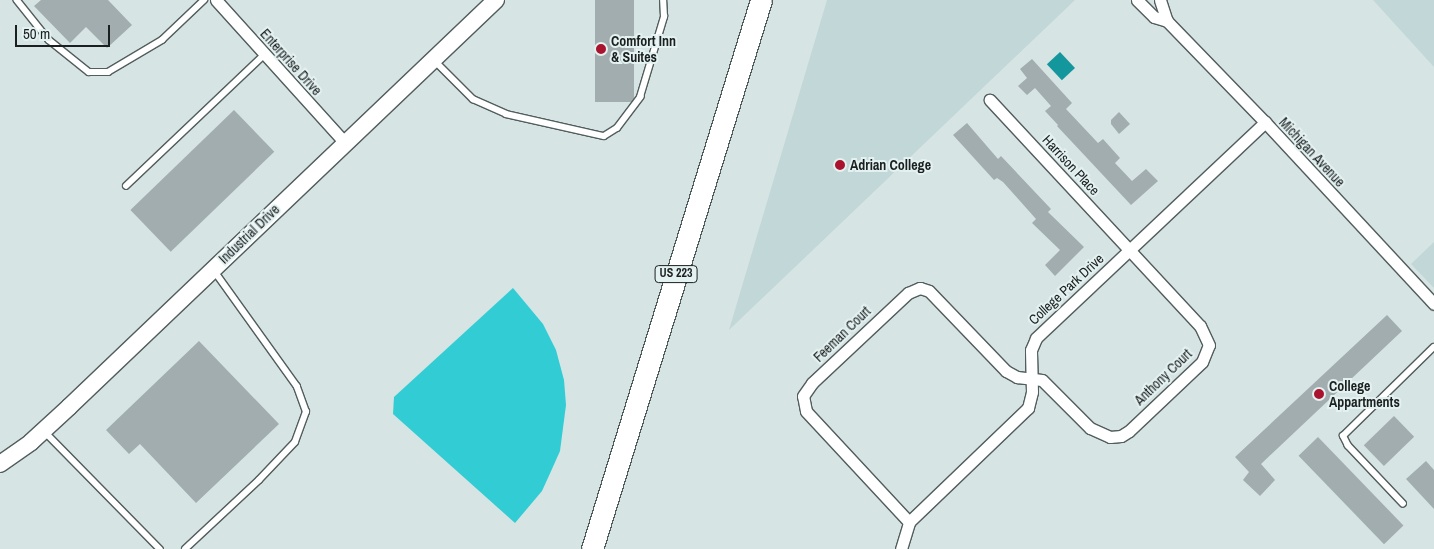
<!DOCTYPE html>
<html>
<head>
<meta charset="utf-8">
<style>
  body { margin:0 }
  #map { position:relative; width:1434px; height:549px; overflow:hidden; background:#d7e4e4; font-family:"Archivo Narrow",sans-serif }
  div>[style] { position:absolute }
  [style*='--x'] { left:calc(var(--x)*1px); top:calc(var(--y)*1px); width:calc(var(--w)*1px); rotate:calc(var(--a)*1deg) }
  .built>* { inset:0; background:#c2d7d8 }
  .green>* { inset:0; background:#32ccd4 }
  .water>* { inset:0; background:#13979d; transform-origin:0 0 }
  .building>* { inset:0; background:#a1adae; transform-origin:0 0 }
  .roads { filter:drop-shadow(1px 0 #525d5d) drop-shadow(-1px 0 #525d5d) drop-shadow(0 1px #525d5d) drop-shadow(0 -1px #525d5d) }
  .lane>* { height:5.5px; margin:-2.75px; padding:0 2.75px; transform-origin:2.75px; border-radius:2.75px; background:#fff }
  .street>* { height:11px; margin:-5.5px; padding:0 5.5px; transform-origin:5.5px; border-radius:5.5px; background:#fff }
  .secondary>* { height:16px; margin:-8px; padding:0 8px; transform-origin:8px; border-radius:8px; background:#fff }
  .highway>* { height:21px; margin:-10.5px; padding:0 10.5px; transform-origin:10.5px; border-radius:10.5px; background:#fff }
  .dots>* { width:14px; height:14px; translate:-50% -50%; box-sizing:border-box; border:2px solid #e4f1f1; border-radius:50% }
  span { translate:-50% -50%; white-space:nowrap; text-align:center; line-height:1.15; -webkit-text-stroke:4px #e4f1f1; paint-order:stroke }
  .shield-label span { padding:1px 4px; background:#e4f1f1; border:1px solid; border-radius:4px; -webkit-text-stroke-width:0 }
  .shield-label { font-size:12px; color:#1b1f1f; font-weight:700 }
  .poi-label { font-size:14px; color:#1b1f1f; font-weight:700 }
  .left { translate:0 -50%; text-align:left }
  .street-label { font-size:14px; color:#1b1f1f }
  .scale { position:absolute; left:15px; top:25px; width:95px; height:22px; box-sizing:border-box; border:2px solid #1b1f1f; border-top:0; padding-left:6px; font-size:15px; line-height:18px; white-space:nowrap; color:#1b1f1f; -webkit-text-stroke:4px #e4f1f1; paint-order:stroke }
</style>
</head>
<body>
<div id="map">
  <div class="built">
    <i style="clip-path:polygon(827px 0,1075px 0,729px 330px)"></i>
    <i style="clip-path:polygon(1373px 0,1434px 0,1434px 67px)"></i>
    <i style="clip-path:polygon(1434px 242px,1434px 288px,1411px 264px)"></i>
  </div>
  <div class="green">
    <i style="clip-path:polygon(513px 288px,543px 324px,556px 350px,564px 380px,566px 405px,560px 451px,552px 469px,542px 491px,515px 523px,393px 414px,394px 397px)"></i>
  </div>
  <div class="water">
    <i style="left:1060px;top:52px;width:22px;height:18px;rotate:47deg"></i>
  </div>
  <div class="building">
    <i style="clip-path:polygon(41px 0,108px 0,132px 25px,107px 48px,86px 27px,70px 43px,34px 6px)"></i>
    <i style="left:595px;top:0;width:39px;height:102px"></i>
    <i style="clip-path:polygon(1032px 59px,1072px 103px,1066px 109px,1098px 143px,1103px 139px,1120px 158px,1115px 163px,1132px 181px,1146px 169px,1158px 181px,1131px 205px,1057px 126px,1058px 125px,1045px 111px,1051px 106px,1035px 88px,1027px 95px,1018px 86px,1027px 78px,1020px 69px)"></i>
    <i style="left:234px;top:110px;width:58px;height:144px;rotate:46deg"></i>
    <i style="clip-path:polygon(1119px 112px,1130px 124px,1119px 134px,1111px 124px,1111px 120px)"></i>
    <i style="clip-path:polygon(967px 123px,998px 159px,1001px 156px,1051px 209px,1048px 212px,1084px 247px,1055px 276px,1045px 265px,1060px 250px,1032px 223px,1036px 219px,1003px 182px,997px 178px,994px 180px,953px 135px)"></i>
    <i style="clip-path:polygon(1387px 315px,1402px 331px,1261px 464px,1275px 480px,1260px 496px,1243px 480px,1249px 472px,1235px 457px)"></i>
    <i style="clip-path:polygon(199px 341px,279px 424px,196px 503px,140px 444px,129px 454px,106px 430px)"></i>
    <i style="left:1394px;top:416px;width:29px;height:42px;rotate:46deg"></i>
    <i style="left:1318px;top:437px;width:123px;height:27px;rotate:46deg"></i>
    <i style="clip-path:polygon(1426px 461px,1434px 470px,1434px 509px,1406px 479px)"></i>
  </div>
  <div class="roads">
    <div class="lane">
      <i style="--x:17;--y:0;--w:51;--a:51.3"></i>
      <i style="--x:49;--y:40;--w:51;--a:38.7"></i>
      <i style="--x:89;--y:72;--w:19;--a:0"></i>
      <i style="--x:108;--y:72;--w:63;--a:-30.7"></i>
      <i style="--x:162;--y:40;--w:58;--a:-43.6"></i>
      <i style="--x:435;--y:61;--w:54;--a:45"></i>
      <i style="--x:473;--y:99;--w:36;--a:24"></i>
      <i style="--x:506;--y:114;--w:100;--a:12.7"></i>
      <i style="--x:604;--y:136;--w:15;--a:-32"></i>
      <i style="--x:617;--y:128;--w:39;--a:-53"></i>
      <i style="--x:640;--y:97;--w:84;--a:-73.3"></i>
      <i style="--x:664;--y:17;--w:17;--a:-93"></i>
      <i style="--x:126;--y:186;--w:190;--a:-43.5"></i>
      <i style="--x:45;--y:432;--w:164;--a:45.5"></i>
      <i style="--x:1403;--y:504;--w:80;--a:-133.5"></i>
      <i style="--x:1348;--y:446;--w:11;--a:-117"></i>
      <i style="--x:1343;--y:436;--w:127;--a:-44.4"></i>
      <i style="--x:185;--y:549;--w:101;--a:-43"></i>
      <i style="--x:259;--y:480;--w:52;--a:-46.5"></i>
      <i style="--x:295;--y:442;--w:32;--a:-70"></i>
      <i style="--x:306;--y:412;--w:27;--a:-110"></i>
      <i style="--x:297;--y:387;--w:143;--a:-125.6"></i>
    </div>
    <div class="street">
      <i style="--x:216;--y:0;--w:193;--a:47.9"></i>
      <i style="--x:1137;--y:0;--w:24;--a:45"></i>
      <i style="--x:1154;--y:17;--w:14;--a:17"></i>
      <i style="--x:1167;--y:21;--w:141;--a:45.9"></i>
      <i style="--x:1265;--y:122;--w:248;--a:47.1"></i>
      <i style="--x:1160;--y:0;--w:22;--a:72"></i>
      <i style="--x:909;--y:522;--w:151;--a:-132.9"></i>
      <i style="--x:806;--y:411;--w:15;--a:-101"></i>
      <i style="--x:803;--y:396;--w:16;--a:-55"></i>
      <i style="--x:812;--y:383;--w:132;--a:-43.2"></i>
      <i style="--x:908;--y:293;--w:13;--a:-23"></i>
      <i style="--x:920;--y:288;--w:9;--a:18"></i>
      <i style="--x:929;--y:291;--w:111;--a:46.1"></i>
      <i style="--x:1006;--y:371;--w:13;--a:29"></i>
      <i style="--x:1017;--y:377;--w:25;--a:7"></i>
      <i style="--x:1042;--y:380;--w:68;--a:45"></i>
      <i style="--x:1090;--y:428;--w:22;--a:24"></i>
      <i style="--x:1110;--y:437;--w:11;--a:-5"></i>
      <i style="--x:1121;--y:436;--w:9;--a:-32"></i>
      <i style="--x:1129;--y:431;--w:100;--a:-43.4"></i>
      <i style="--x:1202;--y:362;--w:18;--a:-68"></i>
      <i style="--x:1209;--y:345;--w:21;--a:-115"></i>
      <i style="--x:1200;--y:326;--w:309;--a:-132.9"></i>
      <i style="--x:901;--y:549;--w:28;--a:-73"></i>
      <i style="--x:909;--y:522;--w:165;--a:-43.8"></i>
      <i style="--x:1028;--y:408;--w:16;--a:-76"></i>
      <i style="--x:1032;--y:392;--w:42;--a:-91.4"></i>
      <i style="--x:1031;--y:350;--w:13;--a:-67"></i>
      <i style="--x:1036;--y:338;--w:315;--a:-43.3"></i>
    </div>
    <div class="secondary">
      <i style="--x:0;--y:464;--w:38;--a:-35"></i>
      <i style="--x:31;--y:442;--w:52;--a:-42.6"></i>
      <i style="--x:69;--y:407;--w:590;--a:-43.63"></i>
    </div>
    <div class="highway">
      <i style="--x:592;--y:549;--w:574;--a:-72.89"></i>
    </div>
  </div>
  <div class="dots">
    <i style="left:601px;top:49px;background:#aa132d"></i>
    <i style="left:840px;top:165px;background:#aa132d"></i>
    <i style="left:1319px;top:394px;background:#aa132d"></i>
  </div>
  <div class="shield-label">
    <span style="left:676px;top:274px">US 223</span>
  </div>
  <div class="poi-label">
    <span class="left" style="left:611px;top:49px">Comfort Inn<br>&amp; Suites</span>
    <span class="left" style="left:850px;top:165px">Adrian College</span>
    <span class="left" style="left:1329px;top:394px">College<br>Appartments</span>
  </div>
  <div class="street-label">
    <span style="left:291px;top:62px;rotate:48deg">Enterprise Drive</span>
    <span style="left:1312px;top:152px;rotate:47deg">Michigan Avenue</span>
    <span style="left:1071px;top:165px;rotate:47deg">Harrison Place</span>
    <span style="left:249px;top:234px;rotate:-44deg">Industrial Drive</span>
    <span style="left:1066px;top:289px;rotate:-43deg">College Park Drive</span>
    <span style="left:842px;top:334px;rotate:-44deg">Feeman Court</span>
    <span style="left:1163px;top:377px;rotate:-44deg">Anthony Court</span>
  </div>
  <div class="scale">50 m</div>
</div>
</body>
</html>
